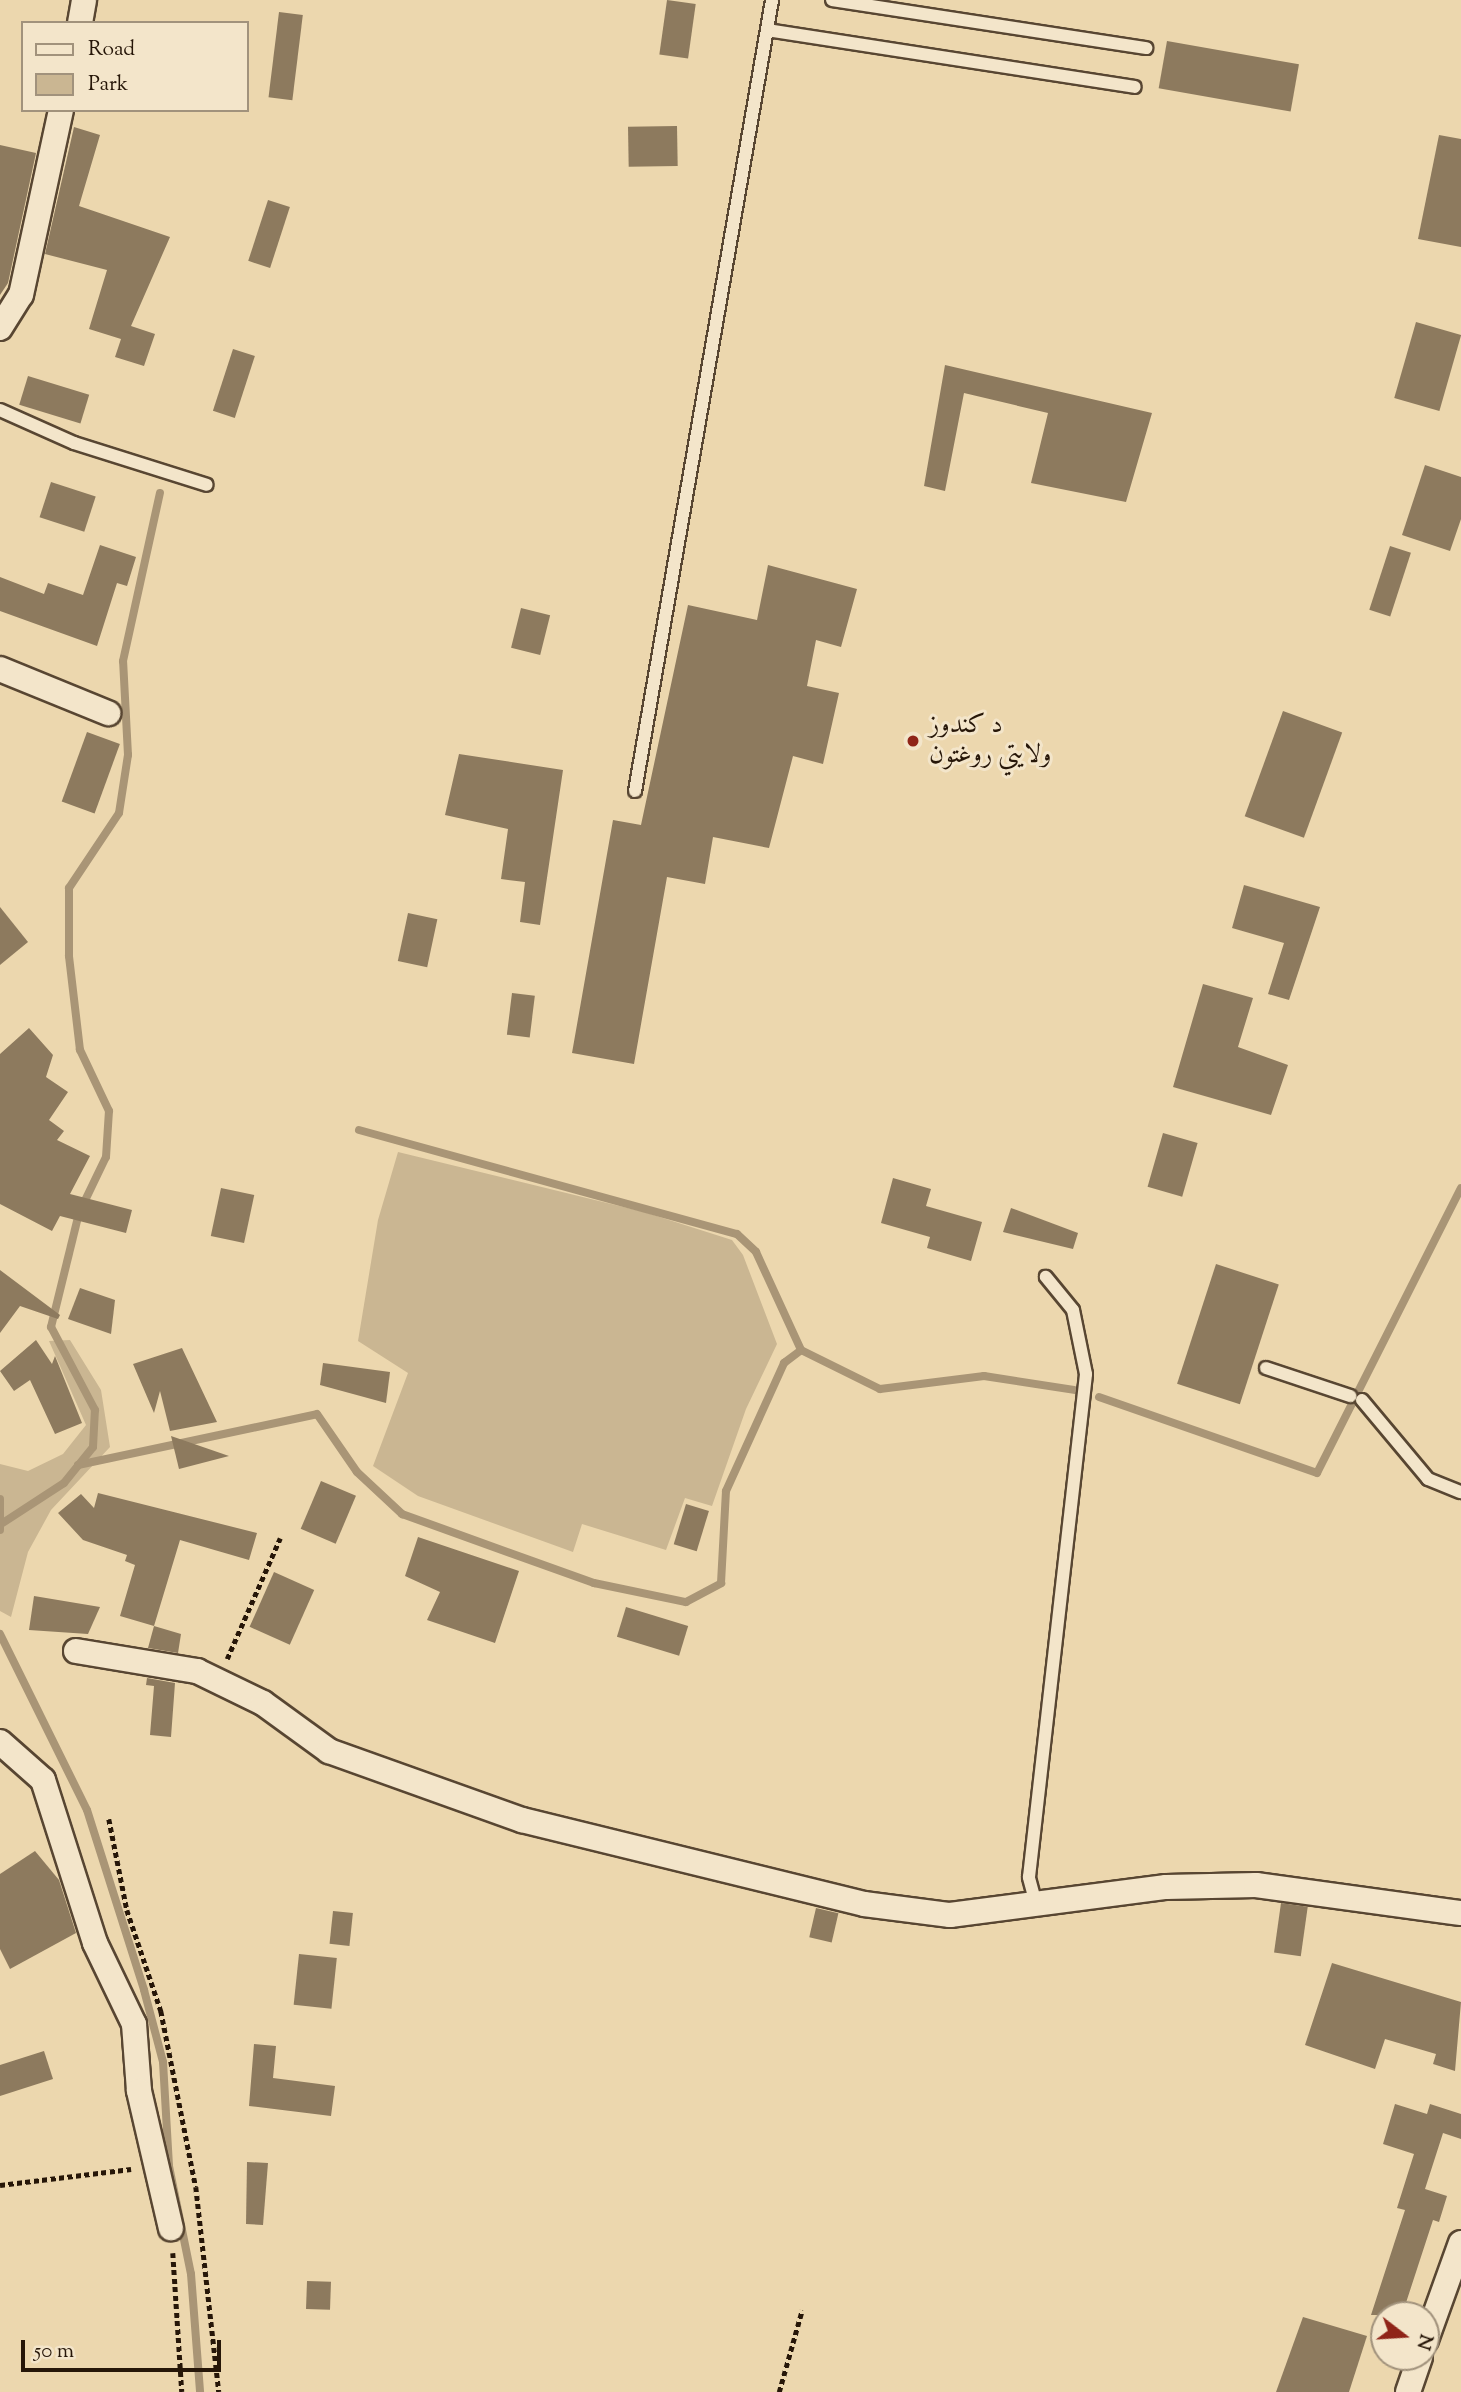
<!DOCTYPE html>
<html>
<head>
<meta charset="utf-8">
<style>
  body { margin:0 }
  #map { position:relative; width:1461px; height:2392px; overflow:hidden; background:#ecd7ae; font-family:"Sorts Mill Goudy",Amiri,serif }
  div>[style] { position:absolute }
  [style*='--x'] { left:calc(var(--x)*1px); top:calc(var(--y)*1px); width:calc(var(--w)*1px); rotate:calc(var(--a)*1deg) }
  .green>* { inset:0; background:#cab692 }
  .stream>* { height:8px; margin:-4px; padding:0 4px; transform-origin:4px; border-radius:4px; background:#a99576 }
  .building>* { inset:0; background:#8d7a5e; transform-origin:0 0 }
  .path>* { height:4.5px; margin-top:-2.25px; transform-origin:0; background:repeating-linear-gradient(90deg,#261608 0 5px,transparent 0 8.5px) }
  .roads { filter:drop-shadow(2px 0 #584632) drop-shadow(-2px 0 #584632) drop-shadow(0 2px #584632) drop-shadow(0 -2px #584632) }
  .lane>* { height:12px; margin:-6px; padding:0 6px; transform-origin:6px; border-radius:6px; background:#f3e5ca }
  .street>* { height:24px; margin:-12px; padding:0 12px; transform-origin:12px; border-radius:12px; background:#f3e5ca }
  .dots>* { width:19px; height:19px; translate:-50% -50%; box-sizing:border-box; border:4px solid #f3e5ca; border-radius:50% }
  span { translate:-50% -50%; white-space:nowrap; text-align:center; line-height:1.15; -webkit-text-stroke:6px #f3e5ca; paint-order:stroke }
  .poi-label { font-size:26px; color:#261608 }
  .left { translate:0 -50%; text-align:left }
  .legend { position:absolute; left:21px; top:21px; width:228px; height:91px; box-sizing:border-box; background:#f3e5ca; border:2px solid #a1927c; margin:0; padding:9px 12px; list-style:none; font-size:21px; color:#261608 }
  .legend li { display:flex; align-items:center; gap:14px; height:35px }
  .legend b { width:35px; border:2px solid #a1927c }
  .north { position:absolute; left:1370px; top:2301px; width:70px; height:70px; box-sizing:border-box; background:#f3e5ca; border:2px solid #a1927c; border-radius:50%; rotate:107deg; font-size:19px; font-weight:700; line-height:28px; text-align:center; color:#261608 }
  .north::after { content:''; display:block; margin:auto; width:24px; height:32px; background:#8f2418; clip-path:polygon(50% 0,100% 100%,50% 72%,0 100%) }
  .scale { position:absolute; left:21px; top:2340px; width:200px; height:32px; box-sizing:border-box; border:4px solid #261608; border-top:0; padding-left:9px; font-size:21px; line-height:24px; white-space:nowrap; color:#261608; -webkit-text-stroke:5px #f3e5ca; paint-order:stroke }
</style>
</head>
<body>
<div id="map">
  <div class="green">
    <i style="clip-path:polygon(398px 1152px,644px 1212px,732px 1240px,743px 1255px,777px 1344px,746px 1409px,712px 1506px,685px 1498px,666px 1550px,582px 1524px,573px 1552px,418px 1496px,373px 1466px,408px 1373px,358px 1341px,378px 1220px)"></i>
    <i style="clip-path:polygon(70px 1340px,101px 1390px,110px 1447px,51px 1510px,28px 1552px,11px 1617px,0 1611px,0 1464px,28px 1471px,63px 1454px,86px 1425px,49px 1341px)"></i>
  </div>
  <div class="stream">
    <i style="--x:359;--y:1130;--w:392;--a:15.4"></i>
    <i style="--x:737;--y:1234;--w:26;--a:43"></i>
    <i style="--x:756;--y:1252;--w:108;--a:65.3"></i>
    <i style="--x:1099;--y:1397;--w:231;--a:19.2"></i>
    <i style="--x:1317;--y:1473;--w:319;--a:-63.2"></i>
    <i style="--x:78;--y:1465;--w:244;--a:-12"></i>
    <i style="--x:317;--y:1414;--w:70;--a:55.4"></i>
    <i style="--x:357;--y:1472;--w:62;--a:43"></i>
    <i style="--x:402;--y:1514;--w:204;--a:19.8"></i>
    <i style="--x:594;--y:1583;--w:94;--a:11.7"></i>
    <i style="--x:686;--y:1602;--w:40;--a:-28"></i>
    <i style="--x:721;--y:1583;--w:92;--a:-86.9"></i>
    <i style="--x:726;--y:1491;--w:141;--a:-65.6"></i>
    <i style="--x:784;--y:1363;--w:21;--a:-37"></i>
    <i style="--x:801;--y:1350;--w:88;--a:26.3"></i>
    <i style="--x:880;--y:1389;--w:105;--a:-7.1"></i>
    <i style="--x:984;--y:1376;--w:91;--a:8.8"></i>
    <i style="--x:0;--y:1499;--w:31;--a:90"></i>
    <i style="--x:1;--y:1524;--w:75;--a:-33.1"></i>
    <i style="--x:64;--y:1483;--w:46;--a:-51.1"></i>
    <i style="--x:93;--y:1447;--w:37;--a:-87"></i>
    <i style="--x:95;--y:1410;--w:94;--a:-117.9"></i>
    <i style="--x:51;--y:1327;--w:117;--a:-76.2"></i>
    <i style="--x:79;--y:1213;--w:62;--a:-64.3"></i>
    <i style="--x:106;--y:1157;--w:46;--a:-86.3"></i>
    <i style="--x:109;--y:1111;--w:68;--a:-115.4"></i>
    <i style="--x:80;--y:1050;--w:95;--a:-96.7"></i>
    <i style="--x:69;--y:956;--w:68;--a:-90"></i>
    <i style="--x:69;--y:888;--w:90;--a:-56.3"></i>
    <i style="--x:119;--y:813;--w:59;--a:-81.2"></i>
    <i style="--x:128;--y:755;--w:94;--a:-93"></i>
    <i style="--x:123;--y:661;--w:172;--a:-77.6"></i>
    <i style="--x:0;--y:1634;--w:196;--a:63.7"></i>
    <i style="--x:87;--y:1810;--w:189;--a:72.4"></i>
    <i style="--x:144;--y:1990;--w:74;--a:75.2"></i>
    <i style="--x:163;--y:2062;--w:104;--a:86.7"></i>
    <i style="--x:169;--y:2166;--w:110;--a:78.5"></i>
    <i style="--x:191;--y:2274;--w:118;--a:85.6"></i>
  </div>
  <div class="building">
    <i style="left:667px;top:0;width:29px;height:55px;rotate:8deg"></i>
    <i style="left:279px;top:12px;width:24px;height:86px;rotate:7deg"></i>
    <i style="left:1167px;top:41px;width:134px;height:48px;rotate:10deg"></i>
    <i style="left:677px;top:126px;width:40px;height:49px;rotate:89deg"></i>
    <i style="clip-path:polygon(74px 127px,100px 135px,79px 206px,170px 237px,131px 326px,155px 334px,144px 366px,115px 357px,121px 339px,89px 329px,107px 270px,45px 254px)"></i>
    <i style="clip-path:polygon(1439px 135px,1461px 139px,1461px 247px,1418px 239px)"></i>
    <i style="clip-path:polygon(0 145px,36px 153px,8px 283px,0 295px)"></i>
    <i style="left:268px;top:200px;width:23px;height:64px;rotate:18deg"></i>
    <i style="left:1416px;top:322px;width:47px;height:79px;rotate:16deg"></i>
    <i style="left:233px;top:349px;width:23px;height:65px;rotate:18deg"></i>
    <i style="clip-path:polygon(945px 365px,1152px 413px,1126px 502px,1031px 483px,1048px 413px,964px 393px,945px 491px,924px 486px)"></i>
    <i style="left:28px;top:376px;width:64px;height:30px;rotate:17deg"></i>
    <i style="clip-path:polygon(1425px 465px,1461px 477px,1461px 519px,1450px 551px,1402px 535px)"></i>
    <i style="left:51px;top:482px;width:47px;height:37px;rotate:18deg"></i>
    <i style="clip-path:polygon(100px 545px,136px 557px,127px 586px,117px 583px,97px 646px,0 611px,0 577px,44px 594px,48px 583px,83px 595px)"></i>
    <i style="left:1390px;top:546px;width:22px;height:67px;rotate:18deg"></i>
    <i style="clip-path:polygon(768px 565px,857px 589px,841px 647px,816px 640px,807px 686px,839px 693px,823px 764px,793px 756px,769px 848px,713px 837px,705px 884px,667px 877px,634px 1064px,572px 1053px,613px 820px,641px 825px,688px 605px,757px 620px)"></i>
    <i style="left:521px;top:608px;width:30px;height:41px;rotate:14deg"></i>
    <i style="left:1283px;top:711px;width:63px;height:112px;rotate:20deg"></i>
    <i style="left:87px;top:732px;width:35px;height:74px;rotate:20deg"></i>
    <i style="clip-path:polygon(459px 754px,563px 770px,540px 925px,520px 922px,525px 882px,501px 879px,508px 829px,445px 815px)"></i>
    <i style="clip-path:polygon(1244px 885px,1320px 907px,1289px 1000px,1268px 994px,1284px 943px,1232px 928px)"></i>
    <i style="clip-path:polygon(0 907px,28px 942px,0 965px)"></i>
    <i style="left:408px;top:913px;width:30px;height:49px;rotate:12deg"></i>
    <i style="clip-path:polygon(1203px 984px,1253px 998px,1238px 1047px,1288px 1065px,1271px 1115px,1173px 1087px)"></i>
    <i style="left:512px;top:993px;width:23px;height:42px;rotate:7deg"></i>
    <i style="clip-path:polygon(29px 1028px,53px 1055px,46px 1077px,68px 1092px,49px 1120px,64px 1131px,57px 1140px,90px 1156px,70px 1194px,132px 1210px,126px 1233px,60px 1216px,52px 1231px,0 1204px,0 1054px)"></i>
    <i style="left:1163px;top:1133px;width:36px;height:56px;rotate:16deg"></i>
    <i style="clip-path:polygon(893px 1178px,931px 1189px,926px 1206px,982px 1222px,971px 1261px,927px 1248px,930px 1237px,881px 1223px)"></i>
    <i style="left:221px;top:1188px;width:34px;height:49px;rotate:12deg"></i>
    <i style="clip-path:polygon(1011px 1208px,1078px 1233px,1073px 1249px,1003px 1232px)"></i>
    <i style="left:1216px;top:1264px;width:66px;height:126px;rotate:18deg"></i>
    <i style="clip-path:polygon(0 1270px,60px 1315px,58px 1319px,20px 1306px,0 1333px)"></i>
    <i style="clip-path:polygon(80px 1288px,115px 1300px,111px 1334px,68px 1319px)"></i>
    <i style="clip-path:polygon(36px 1340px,52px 1364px,55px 1356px,82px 1423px,55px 1434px,30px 1380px,14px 1391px,0 1371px)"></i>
    <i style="clip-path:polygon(182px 1348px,217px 1422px,170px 1431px,160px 1391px,154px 1413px,133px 1364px)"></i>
    <i style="clip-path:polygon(323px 1363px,390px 1372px,386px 1403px,320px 1385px)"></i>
    <i style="clip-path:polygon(171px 1436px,229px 1456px,179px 1469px)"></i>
    <i style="left:321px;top:1481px;width:38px;height:52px;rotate:23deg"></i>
    <i style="clip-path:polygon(98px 1493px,257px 1533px,249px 1560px,180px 1540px,154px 1626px,120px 1616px,135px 1565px,125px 1561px,127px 1555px,83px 1540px,58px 1513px,81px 1494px,94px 1508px)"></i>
    <i style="left:686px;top:1504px;width:24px;height:42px;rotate:17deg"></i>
    <i style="clip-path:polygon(418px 1537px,519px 1571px,495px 1643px,427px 1620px,440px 1592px,405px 1576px)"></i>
    <i style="left:274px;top:1572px;width:44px;height:60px;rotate:24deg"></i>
    <i style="clip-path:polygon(34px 1596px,100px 1607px,88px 1634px,29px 1630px)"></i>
    <i style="left:626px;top:1607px;width:65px;height:31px;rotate:17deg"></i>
    <i style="clip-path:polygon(154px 1626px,181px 1634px,178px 1653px,148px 1648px)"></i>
    <i style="clip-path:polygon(147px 1678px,175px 1683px,171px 1737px,150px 1735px,154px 1686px,146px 1685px)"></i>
    <i style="clip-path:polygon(35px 1851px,59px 1880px,76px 1933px,10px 1969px,0 1949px,0 1874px)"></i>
    <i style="left:1281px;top:1903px;width:27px;height:50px;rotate:8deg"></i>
    <i style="left:816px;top:1908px;width:23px;height:30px;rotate:13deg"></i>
    <i style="left:333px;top:1911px;width:20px;height:33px;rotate:6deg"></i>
    <i style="left:299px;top:1954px;width:38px;height:51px;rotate:6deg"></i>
    <i style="clip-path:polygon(1332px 1963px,1461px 2002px,1455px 2071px,1433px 2064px,1436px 2054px,1385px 2039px,1375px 2069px,1305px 2045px)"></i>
    <i style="clip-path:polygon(254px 2044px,276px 2046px,273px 2078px,335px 2086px,331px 2116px,249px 2106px)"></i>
    <i style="clip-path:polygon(44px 2051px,53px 2079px,0 2096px,0 2065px)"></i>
    <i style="clip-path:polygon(1395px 2104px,1427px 2114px,1430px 2104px,1461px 2114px,1461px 2139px,1443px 2133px,1425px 2189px,1447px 2196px,1439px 2222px,1433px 2220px,1402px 2315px,1371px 2315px,1405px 2210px,1397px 2208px,1414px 2154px,1383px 2144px)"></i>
    <i style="clip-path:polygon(247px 2162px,268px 2163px,263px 2225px,246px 2224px)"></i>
    <i style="left:307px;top:2281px;width:24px;height:28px;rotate:2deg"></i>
    <i style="clip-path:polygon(1303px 2317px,1367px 2336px,1349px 2392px,1276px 2392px)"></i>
  </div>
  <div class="path">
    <i style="--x:227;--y:1659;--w:132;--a:-66.3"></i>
    <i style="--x:109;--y:1819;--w:93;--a:78.8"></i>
    <i style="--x:127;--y:1910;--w:107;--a:71.4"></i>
    <i style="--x:161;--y:2011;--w:179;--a:78.8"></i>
    <i style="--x:196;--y:2187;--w:206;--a:83.6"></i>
    <i style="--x:0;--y:2185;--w:132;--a:-7"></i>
    <i style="--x:173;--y:2253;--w:139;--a:86.3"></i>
    <i style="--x:779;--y:2392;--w:85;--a:-74.3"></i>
  </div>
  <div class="roads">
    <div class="lane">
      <i style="--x:832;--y:0;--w:318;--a:8.7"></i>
      <i style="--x:767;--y:30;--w:372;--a:8.8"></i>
      <i style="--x:0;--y:410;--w:81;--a:24"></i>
      <i style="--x:74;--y:443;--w:139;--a:17.5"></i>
      <i style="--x:635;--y:791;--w:803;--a:-80.17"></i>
      <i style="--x:1266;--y:1368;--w:89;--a:18.4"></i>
      <i style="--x:1362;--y:1400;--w:103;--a:50.1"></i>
      <i style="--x:1428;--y:1479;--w:35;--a:22"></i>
      <i style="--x:1036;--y:1904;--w:28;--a:-105"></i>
      <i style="--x:1029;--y:1877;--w:506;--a:-83.53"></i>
      <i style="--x:1086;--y:1374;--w:65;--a:-101.5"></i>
      <i style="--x:1073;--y:1310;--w:43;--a:-129.3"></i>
    </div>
    <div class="street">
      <i style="--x:80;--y:23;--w:23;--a:-80"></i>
      <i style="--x:0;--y:328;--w:39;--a:-58"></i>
      <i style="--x:21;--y:295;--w:189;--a:-77.8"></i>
      <i style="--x:0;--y:669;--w:117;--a:22.2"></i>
      <i style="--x:76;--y:1651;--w:123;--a:9.4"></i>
      <i style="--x:197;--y:1671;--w:73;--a:25.9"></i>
      <i style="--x:263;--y:1703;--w:82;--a:36"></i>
      <i style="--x:329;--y:1751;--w:205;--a:19.7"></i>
      <i style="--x:522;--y:1820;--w:352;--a:13.8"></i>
      <i style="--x:864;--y:1904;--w:87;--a:7.3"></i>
      <i style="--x:950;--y:1915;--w:218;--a:-7.4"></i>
      <i style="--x:1166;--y:1887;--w:90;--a:-1.3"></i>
      <i style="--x:1256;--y:1885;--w:207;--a:7.8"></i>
      <i style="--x:0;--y:1742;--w:57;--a:41.5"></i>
      <i style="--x:43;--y:1780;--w:171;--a:72.3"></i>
      <i style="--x:95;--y:1943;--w:90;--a:64.3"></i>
      <i style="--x:134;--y:2024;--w:67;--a:85.7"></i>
      <i style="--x:139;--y:2091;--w:141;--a:76.9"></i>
      <i style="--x:1426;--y:2340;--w:103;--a:-70.2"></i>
      <i style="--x:1408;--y:2392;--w:37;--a:-71"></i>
    </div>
  </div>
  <div class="dots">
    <i style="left:913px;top:741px;background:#8f2418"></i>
  </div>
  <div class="poi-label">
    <span class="left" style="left:929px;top:741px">د کندوز<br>ولایتي روغتون</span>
  </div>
  <ul class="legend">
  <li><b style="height:9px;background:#f3e5ca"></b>Road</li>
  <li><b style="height:19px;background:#cab692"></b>Park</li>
  </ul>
  <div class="north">N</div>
  <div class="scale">50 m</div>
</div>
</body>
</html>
